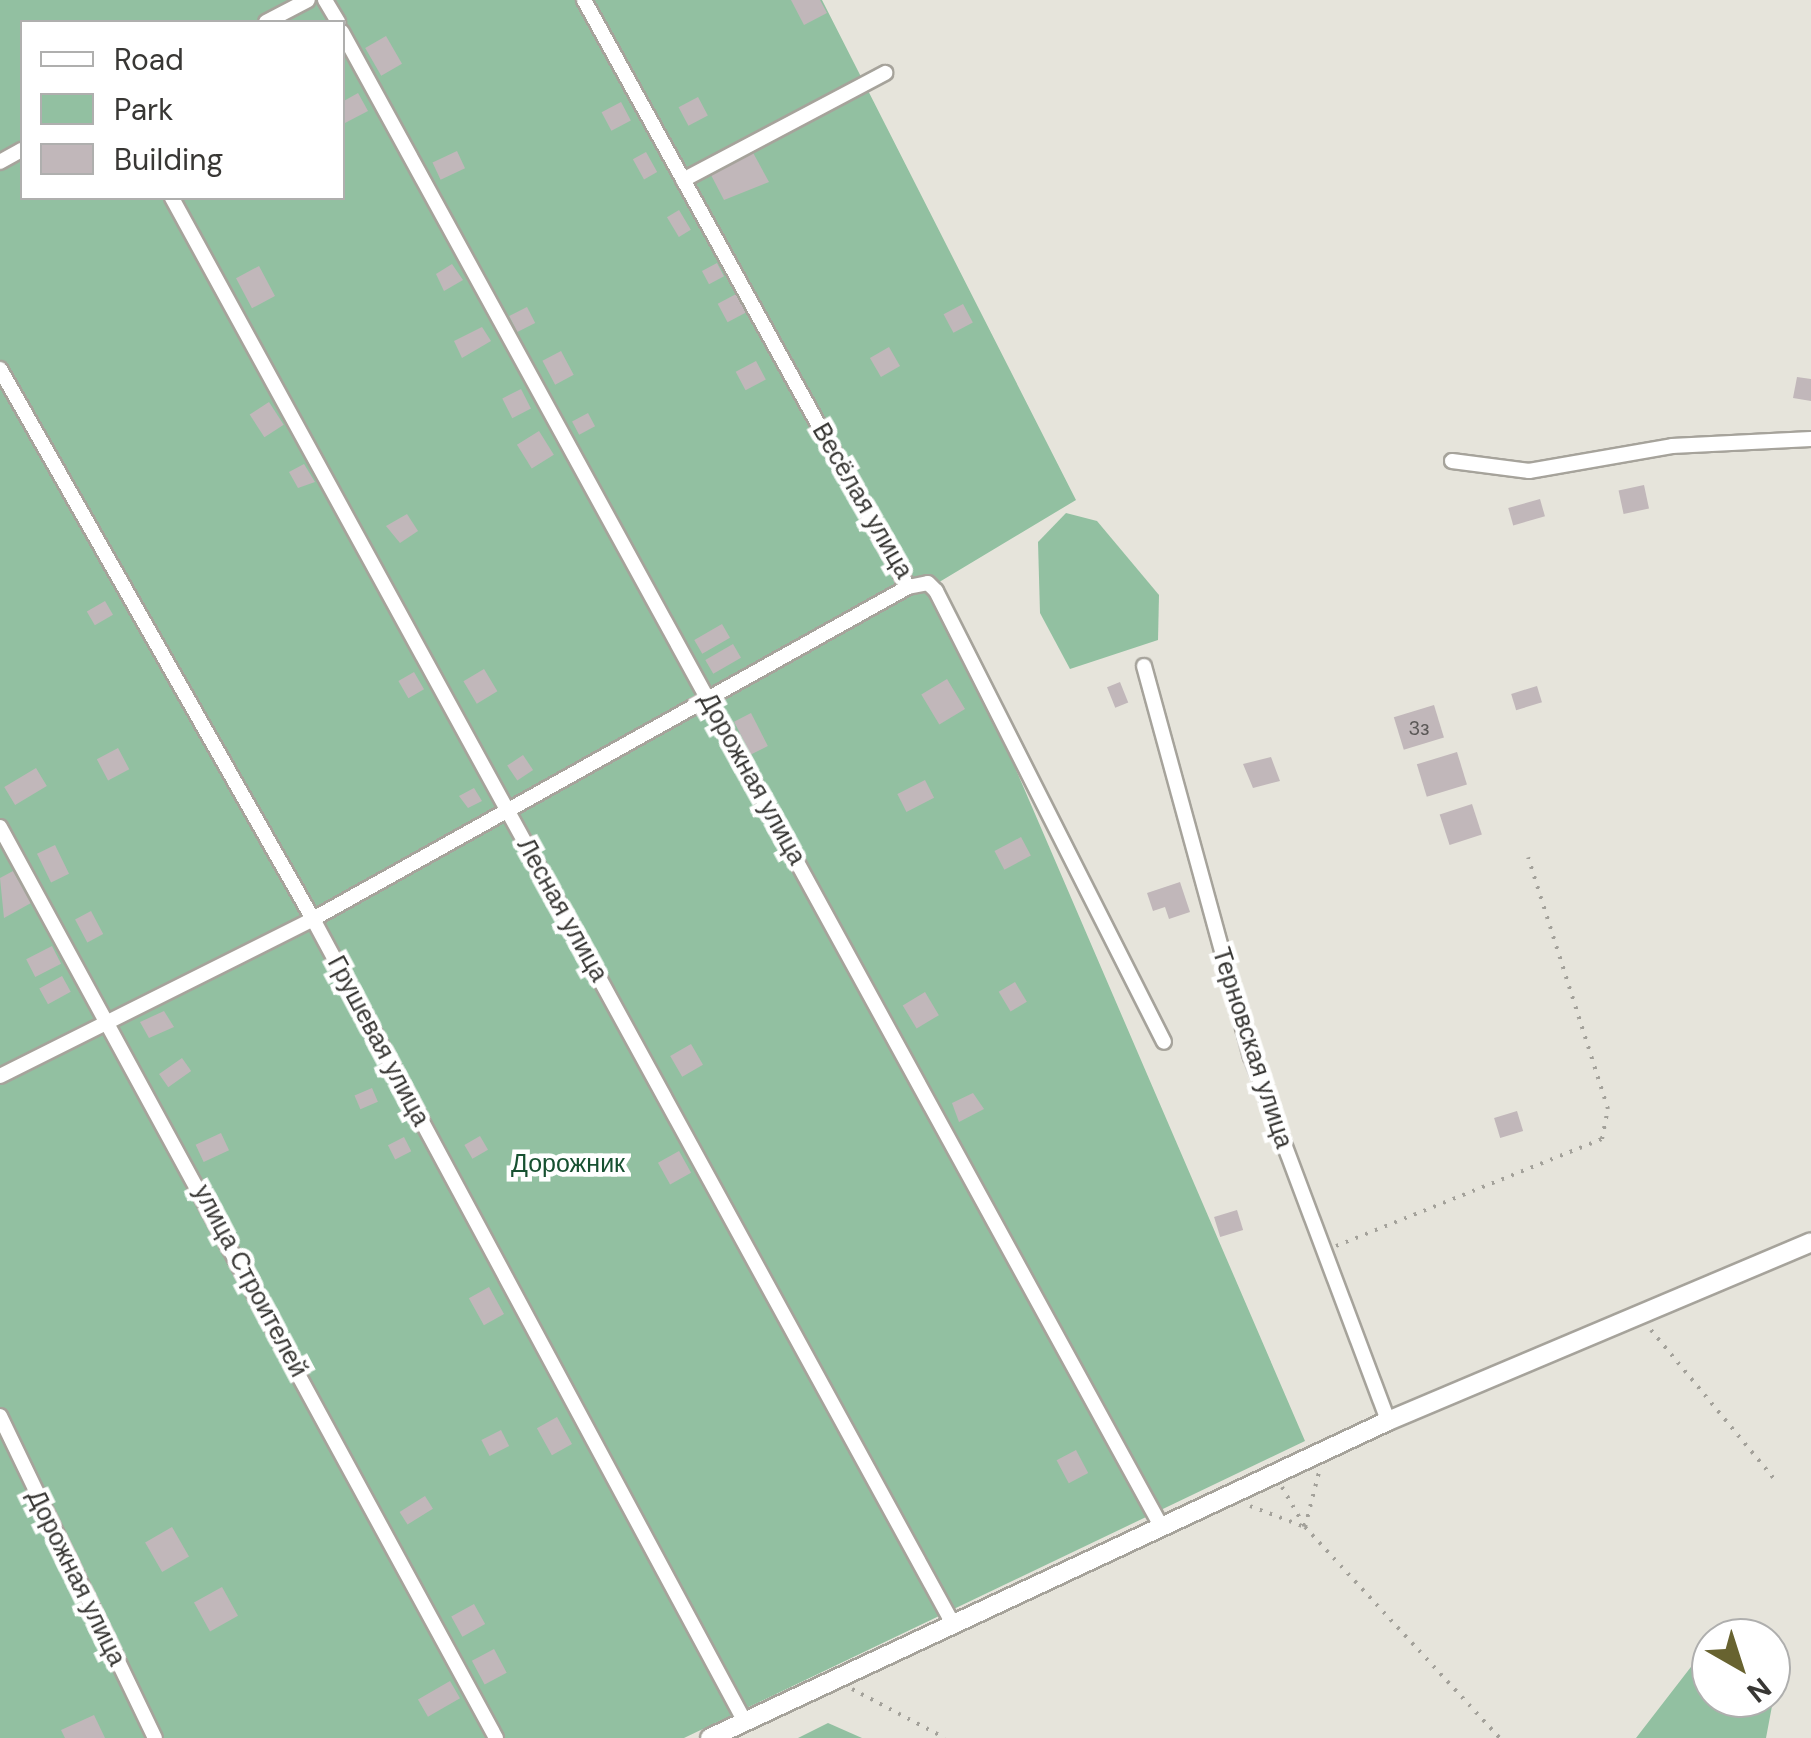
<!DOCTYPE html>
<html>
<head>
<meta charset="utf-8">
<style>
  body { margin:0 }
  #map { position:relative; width:1811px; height:1738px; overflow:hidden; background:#e6e4db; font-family:"DM Sans",sans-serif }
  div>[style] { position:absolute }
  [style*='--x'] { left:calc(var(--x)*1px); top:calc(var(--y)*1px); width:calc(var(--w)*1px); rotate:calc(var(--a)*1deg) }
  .green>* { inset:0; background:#92c0a1 }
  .building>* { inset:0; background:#c1b7ba; transform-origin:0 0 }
  .path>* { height:4px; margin-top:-2px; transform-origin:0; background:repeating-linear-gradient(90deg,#a3a19a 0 2.5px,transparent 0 10.5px) }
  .roads { filter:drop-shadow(2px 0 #a6a39b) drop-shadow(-2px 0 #a6a39b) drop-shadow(0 2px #a6a39b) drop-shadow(0 -2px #a6a39b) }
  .minor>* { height:14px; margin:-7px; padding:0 7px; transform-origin:7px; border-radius:7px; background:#fff }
  .tertiary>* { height:18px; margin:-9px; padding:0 9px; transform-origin:9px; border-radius:9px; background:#fff }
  span { translate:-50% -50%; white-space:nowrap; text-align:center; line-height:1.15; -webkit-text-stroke:9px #fff; paint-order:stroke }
  .number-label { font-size:20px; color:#5a5756 }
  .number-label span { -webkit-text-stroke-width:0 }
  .street-label { font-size:25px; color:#383734 }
  .park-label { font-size:25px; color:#175131 }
  .legend { position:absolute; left:20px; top:20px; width:325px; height:180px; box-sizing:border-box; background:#fff; border:2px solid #afafae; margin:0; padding:12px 18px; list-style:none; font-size:30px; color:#383734 }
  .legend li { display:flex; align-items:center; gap:20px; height:50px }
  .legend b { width:50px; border:2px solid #afafae }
  .north { position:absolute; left:1691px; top:1618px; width:100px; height:100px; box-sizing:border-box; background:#fff; border:2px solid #afafae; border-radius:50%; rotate:141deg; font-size:28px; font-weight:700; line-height:40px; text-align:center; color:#383734 }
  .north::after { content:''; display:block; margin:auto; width:35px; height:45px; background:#686330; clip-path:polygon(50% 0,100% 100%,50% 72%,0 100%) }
</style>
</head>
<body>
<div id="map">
  <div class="green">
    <i style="clip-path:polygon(evenodd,0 0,822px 0,1076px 500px,936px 584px,1305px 1441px,684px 1738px,0 1738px,0 0,22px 22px,342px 22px,342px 198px,22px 198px,22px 22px)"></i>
    <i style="clip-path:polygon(1066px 513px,1097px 521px,1159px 595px,1158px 640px,1070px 669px,1040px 613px,1038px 542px)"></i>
    <i style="clip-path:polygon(1725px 1622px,1763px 1632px,1765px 1638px,1713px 1638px)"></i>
    <i style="clip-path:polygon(1711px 1641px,1711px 1698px,1771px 1698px,1771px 1655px,1778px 1674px,1766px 1738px,1636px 1738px)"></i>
    <i style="clip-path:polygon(828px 1723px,862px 1738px,798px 1738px)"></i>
  </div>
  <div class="building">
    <i style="clip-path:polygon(791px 0,820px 0,827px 13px,804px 25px)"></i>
    <i style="left:386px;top:36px;width:32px;height:24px;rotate:60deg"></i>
    <i style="clip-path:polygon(358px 93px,368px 111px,345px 123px,342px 102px)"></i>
    <i style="left:698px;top:97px;width:21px;height:22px;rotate:62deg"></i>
    <i style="left:621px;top:102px;width:21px;height:22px;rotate:62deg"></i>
    <i style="clip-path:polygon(751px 149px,769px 182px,724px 200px,711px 175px)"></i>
    <i style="left:457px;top:151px;width:19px;height:27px;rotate:65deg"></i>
    <i style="left:646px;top:152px;width:23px;height:15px;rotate:61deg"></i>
    <i style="left:679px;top:210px;width:23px;height:14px;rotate:59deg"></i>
    <i style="left:717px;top:263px;width:15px;height:17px;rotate:62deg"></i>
    <i style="clip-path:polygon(452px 264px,463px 280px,444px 291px,436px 274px)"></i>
    <i style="left:259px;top:266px;width:34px;height:26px;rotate:62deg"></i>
    <i style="left:738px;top:293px;width:21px;height:23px;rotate:62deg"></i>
    <i style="left:963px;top:304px;width:21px;height:22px;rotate:62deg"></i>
    <i style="left:527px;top:307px;width:18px;height:20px;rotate:63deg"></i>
    <i style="clip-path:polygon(482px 327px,491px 341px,462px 358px,454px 341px)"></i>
    <i style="left:889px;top:347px;width:22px;height:22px;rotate:60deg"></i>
    <i style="left:561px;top:351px;width:27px;height:21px;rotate:62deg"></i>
    <i style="left:756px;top:361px;width:21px;height:23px;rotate:62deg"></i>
    <i style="clip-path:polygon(1797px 377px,1811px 379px,1811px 401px,1793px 398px)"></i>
    <i style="left:521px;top:389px;width:22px;height:21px;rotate:63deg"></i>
    <i style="left:269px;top:402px;width:27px;height:23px;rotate:57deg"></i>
    <i style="left:588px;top:413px;width:15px;height:18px;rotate:62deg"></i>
    <i style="left:539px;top:431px;width:28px;height:26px;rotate:58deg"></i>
    <i style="clip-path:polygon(304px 464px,315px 482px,298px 488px,289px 472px)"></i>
    <i style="left:1644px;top:485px;width:24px;height:26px;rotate:78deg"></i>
    <i style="left:1540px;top:499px;width:18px;height:33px;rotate:74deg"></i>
    <i style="clip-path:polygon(407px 514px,418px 531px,400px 543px,386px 526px)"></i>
    <i style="left:105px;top:601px;width:16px;height:21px;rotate:60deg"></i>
    <i style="left:722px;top:624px;width:16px;height:32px;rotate:60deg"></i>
    <i style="left:733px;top:644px;width:16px;height:32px;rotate:60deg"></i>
    <i style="left:484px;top:669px;width:26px;height:24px;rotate:59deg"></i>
    <i style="left:414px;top:672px;width:20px;height:18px;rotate:60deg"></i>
    <i style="left:947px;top:679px;width:35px;height:30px;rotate:59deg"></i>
    <i style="left:1120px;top:682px;width:22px;height:14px;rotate:68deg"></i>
    <i style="left:1537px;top:686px;width:17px;height:27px;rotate:73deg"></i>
    <i style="left:1434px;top:705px;width:34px;height:42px;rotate:73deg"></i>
    <i style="left:751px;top:713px;width:37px;height:19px;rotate:63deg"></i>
    <i style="left:118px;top:748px;width:24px;height:24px;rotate:62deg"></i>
    <i style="left:1457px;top:752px;width:34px;height:42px;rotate:73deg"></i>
    <i style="left:523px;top:755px;width:18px;height:19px;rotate:56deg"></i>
    <i style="clip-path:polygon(1271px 757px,1280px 781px,1253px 788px,1243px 764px)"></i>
    <i style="left:36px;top:768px;width:21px;height:37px;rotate:59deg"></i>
    <i style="left:925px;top:780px;width:20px;height:31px;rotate:63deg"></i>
    <i style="clip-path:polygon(474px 788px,482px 801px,468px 808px,459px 796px)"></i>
    <i style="left:1472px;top:804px;width:32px;height:34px;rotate:72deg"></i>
    <i style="left:1021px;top:837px;width:21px;height:30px;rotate:62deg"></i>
    <i style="left:55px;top:845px;width:32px;height:20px;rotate:64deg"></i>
    <i style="clip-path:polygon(13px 871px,31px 903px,4px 918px,0 878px)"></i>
    <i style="clip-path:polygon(1180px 882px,1190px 912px,1169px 919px,1165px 907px,1153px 911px,1147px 893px)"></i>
    <i style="left:91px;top:911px;width:26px;height:18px;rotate:62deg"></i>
    <i style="left:52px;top:946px;width:20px;height:29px;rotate:63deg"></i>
    <i style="left:62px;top:976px;width:18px;height:26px;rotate:61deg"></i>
    <i style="left:1015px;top:982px;width:23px;height:19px;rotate:59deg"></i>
    <i style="left:925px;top:992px;width:27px;height:26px;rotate:59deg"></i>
    <i style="clip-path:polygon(164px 1011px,174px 1027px,149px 1038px,140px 1022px)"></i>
    <i style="left:691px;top:1044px;width:24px;height:24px;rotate:60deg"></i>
    <i style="left:182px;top:1058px;width:16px;height:28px;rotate:55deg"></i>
    <i style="left:372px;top:1088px;width:15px;height:19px;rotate:67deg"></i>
    <i style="clip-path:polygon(973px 1093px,984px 1109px,959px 1122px,952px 1103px)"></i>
    <i style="left:1517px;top:1111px;width:21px;height:24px;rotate:73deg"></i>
    <i style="left:221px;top:1133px;width:19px;height:28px;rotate:65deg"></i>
    <i style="left:480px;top:1136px;width:16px;height:18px;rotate:60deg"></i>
    <i style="left:404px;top:1137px;width:16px;height:18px;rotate:63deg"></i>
    <i style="left:679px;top:1151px;width:25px;height:24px;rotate:61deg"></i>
    <i style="left:1237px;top:1210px;width:21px;height:24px;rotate:73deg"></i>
    <i style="left:489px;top:1287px;width:31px;height:23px;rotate:61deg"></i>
    <i style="left:557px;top:1417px;width:31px;height:23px;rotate:61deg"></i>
    <i style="left:501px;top:1430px;width:18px;height:22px;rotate:63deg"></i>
    <i style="left:1076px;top:1450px;width:26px;height:22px;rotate:62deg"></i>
    <i style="left:425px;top:1496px;width:15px;height:30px;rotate:58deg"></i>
    <i style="left:172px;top:1527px;width:34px;height:31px;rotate:60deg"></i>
    <i style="left:222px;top:1587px;width:33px;height:32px;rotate:61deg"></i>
    <i style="left:474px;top:1604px;width:23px;height:26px;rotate:61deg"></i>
    <i style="left:494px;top:1649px;width:27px;height:25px;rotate:62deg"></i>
    <i style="left:450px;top:1681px;width:20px;height:37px;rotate:60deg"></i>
    <i style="clip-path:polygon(94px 1715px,105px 1738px,65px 1738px,61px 1730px)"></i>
  </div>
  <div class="path">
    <i style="--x:1336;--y:1246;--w:287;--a:-21.9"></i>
    <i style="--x:1602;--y:1139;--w:31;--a:-79"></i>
    <i style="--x:1608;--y:1109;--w:264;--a:-107.6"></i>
    <i style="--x:1651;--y:1330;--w:195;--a:50.4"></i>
    <i style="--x:1282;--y:1487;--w:46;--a:60.1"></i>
    <i style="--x:1305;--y:1527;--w:287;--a:47.3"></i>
    <i style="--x:1250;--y:1506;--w:59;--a:20.9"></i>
    <i style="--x:1305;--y:1527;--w:57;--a:-75.7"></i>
    <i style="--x:852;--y:1689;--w:105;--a:27.8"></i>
  </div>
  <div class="roads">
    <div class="minor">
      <i style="--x:325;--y:0;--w:26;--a:59"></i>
      <i style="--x:584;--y:0;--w:670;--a:61.1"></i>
      <i style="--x:908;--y:587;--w:20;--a:-11"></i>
      <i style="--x:928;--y:583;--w:11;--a:45"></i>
      <i style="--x:936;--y:591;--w:505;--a:63.18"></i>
      <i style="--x:266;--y:22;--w:47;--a:-27.6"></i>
      <i style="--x:342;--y:32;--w:1704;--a:61.27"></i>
      <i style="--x:0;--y:162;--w:25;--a:-29"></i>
      <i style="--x:683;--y:180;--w:229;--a:-27.9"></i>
      <i style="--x:172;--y:198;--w:1624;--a:61.29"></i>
      <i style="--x:0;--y:369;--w:633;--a:60.36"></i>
      <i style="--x:313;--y:919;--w:910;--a:61.72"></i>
      <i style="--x:1452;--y:461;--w:78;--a:7.4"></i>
      <i style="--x:1529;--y:471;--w:145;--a:-9.9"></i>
      <i style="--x:1672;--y:446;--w:139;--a:-2.9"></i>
      <i style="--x:1144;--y:666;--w:404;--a:74.7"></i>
      <i style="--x:1251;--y:1056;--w:390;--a:69.4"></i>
      <i style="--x:0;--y:827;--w:1037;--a:61.43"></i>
      <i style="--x:0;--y:1076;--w:350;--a:-26.6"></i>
      <i style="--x:313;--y:919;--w:681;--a:-29.16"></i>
      <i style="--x:0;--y:1416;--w:357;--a:64.3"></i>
    </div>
    <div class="tertiary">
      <i style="--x:710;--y:1738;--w:748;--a:-25.06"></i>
      <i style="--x:1388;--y:1421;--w:459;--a:-22.9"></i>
    </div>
  </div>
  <div class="number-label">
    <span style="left:1419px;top:728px">3з</span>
  </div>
  <div class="street-label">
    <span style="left:862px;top:501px;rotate:60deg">Весёлая улица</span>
    <span style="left:752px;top:779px;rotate:61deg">Дорожная улица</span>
    <span style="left:562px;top:910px;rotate:61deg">Лесная улица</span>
    <span style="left:378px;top:1041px;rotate:62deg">Грушевая улица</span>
    <span style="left:1252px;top:1048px;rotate:72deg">Терновская улица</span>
    <span style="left:250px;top:1281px;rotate:62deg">улица Строителей</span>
    <span style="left:76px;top:1578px;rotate:64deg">Дорожная улица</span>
  </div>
  <div class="park-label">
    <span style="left:568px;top:1164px">Дорожник</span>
  </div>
  <ul class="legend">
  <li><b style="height:12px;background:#fff"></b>Road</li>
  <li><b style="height:28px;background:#92c0a1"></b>Park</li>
  <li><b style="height:28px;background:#c1b7ba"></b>Building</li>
  </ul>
  <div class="north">N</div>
</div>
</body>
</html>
